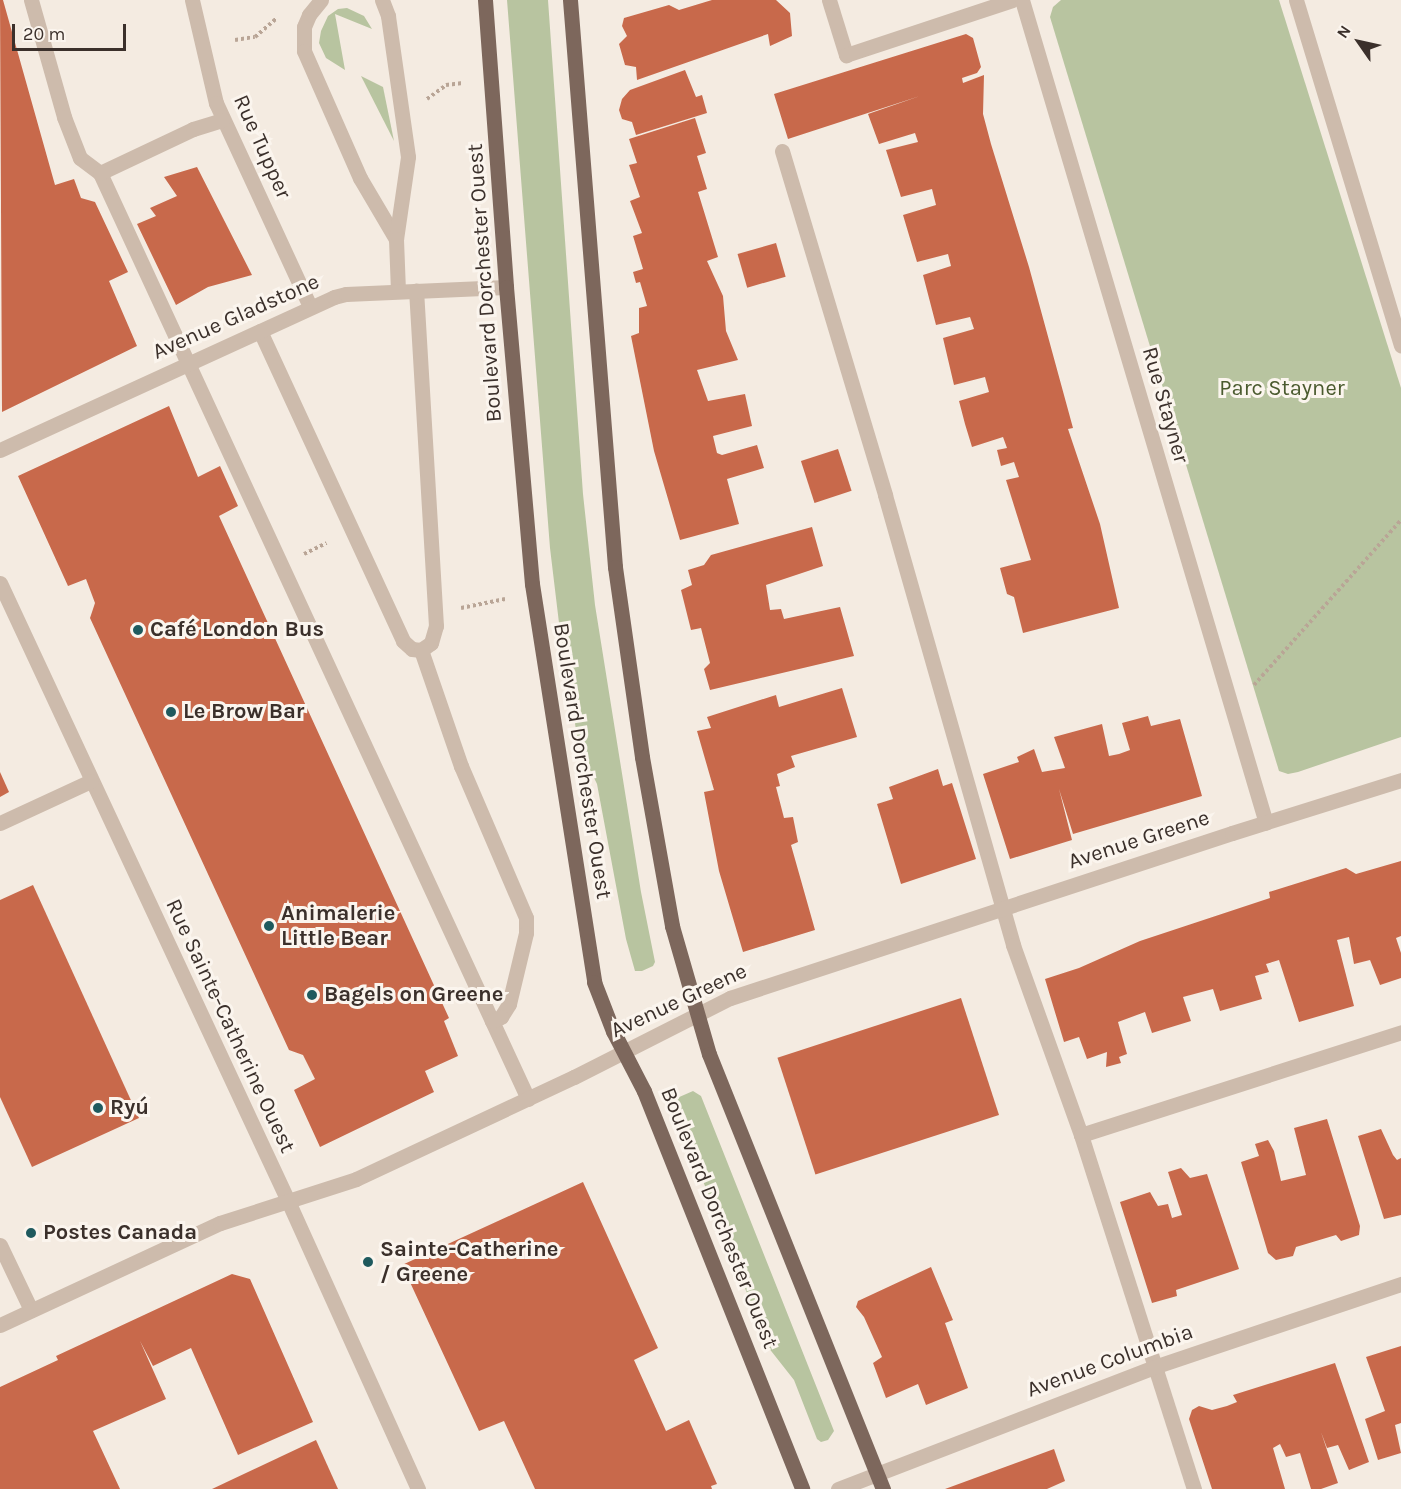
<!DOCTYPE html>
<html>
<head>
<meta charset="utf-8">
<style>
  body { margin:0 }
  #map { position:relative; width:1401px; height:1489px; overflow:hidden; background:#f4ebe1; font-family:Karla,sans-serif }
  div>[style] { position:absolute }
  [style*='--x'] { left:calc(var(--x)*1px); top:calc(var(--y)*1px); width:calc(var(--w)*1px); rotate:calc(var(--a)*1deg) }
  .green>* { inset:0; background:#b8c4a0 }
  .building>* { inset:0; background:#c8694b; transform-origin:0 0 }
  .path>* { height:4px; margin-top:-2px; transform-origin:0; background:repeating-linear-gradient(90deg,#b9a596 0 3px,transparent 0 6px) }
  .minor>* { height:15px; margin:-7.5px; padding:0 7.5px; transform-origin:7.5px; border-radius:7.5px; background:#cdbbac }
  .major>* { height:15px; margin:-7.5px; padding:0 7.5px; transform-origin:7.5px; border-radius:7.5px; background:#7d675c }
  .dots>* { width:16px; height:16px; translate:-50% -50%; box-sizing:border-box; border:3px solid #fbf5ee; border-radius:50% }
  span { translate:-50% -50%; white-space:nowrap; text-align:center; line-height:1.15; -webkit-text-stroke:6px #fbf5ee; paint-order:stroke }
  .street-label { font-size:22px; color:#3b302b }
  .park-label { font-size:22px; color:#4a5a2e }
  .poi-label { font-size:22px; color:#3b302b; font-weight:700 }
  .left { translate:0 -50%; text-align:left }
  .north { position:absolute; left:1329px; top:12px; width:60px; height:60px; -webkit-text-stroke:4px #fbf5ee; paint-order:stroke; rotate:304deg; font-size:16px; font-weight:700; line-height:24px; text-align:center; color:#3b302b }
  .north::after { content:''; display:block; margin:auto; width:21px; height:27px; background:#3b302b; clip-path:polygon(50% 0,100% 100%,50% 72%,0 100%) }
  .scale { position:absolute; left:12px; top:24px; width:114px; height:27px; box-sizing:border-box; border:3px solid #3b302b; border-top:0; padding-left:8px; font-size:18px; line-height:21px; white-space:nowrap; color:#3b302b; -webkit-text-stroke:4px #fbf5ee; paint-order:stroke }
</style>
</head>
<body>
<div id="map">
  <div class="green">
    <i style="clip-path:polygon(507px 0,548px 0,583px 494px,595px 605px,641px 892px,655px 962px,653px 966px,642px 971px,635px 971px,626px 939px,597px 784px,579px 747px,562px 648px,550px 548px)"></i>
    <i style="clip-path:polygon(1061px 0,1279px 0,1401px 388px,1401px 737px,1298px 772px,1288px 774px,1279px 771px,1050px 17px,1053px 7px)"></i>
    <i style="clip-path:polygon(347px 8px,364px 16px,372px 29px,335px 14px,345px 70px,326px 58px,319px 43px,321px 31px,328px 16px,338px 9px)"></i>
    <i style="clip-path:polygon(361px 76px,383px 87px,394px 141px)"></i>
    <i style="clip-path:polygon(693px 1091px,701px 1096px,834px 1431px,828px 1440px,821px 1442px,817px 1439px,794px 1380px,768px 1347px,674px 1107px,677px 1098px)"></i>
  </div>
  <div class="building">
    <i style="clip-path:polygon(0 0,3px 0,55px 185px,74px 179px,81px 198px,95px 202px,128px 272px,109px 281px,137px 346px,2px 412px)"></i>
    <i style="clip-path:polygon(712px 0,776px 0,790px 13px,792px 36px,770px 46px,768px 34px,637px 80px,636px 67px,625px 65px,619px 44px,627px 36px,622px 26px,624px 18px,669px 5px,679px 10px)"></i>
    <i style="clip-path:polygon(966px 34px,973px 38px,981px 67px,977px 73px,962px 78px,963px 83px,984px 75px,983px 114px,991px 144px,1029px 267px,1073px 428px,1068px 429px,1100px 524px,1119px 608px,1023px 633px,1014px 597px,1007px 594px,1000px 568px,1031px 560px,1006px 480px,1019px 477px,1014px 462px,1001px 466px,997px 450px,1007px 448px,1003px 437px,972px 447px,965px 424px,959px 401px,989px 392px,985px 377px,954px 385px,943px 338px,974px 329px,970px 317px,936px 325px,923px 275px,951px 266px,948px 254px,917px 262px,903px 215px,936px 205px,932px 189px,901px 197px,886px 150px,918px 142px,915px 133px,879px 144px,868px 114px,920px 96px,788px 139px,774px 94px)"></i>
    <i style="clip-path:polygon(685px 70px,696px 97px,702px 95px,707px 113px,636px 135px,632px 122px,622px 119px,619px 110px,622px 99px,630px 90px)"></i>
    <i style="clip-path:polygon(695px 118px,706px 153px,697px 156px,707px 189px,698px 192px,718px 257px,707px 261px,723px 296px,726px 331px,738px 360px,697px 370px,708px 401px,745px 394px,752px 426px,713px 436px,717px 453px,722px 455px,757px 445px,764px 468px,727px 479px,739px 524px,680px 540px,654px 451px,631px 336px,639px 333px,639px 308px,647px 306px,640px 282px,636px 283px,633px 272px,643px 269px,633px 236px,642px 233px,630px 201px,640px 197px,629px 165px,637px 163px,629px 139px)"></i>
    <i style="clip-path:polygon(197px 167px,252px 275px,208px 287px,176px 305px,137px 224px,156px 216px,150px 208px,177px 196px,164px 177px)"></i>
    <i style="left:776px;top:243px;width:35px;height:40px;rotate:74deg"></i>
    <i style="clip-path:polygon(169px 406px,198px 477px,220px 466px,238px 506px,219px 516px,449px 1018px,444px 1021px,458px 1056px,425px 1071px,434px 1092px,320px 1147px,294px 1090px,315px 1079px,303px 1055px,289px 1050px,90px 618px,95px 603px,86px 579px,68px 586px,18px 476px)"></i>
    <i style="left:838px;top:449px;width:44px;height:39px;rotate:72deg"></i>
    <i style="clip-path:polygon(812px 527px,823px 566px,766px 585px,770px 610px,781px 609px,784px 619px,840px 607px,854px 656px,710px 690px,704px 669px,710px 663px,701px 628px,691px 630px,681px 590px,692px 585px,688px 570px,704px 565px,711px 555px)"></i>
    <i style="clip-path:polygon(842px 688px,857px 737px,791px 756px,795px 767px,777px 774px,780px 786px,776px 787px,784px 818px,793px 817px,798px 842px,791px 845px,815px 930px,743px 952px,719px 871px,704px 792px,714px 790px,697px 731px,711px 728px,707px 717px,776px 695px,779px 707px)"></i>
    <i style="clip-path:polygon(1148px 716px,1151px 726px,1180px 719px,1202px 796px,1073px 834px,1059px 789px,1072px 840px,1010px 859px,983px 774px,1019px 762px,1017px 757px,1034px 749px,1042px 772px,1065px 768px,1054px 737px,1102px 724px,1109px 756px,1119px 754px,1130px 750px,1122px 723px)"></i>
    <i style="clip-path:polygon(938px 769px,943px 786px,952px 783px,976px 859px,901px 884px,877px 804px,893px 799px,889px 787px)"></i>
    <i style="clip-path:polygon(0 772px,9px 792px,0 797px)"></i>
    <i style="clip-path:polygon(1401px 861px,1401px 936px,1396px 938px,1401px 953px,1401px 978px,1380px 985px,1370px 960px,1354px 964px,1349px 937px,1337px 940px,1354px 1006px,1299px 1022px,1279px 960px,1266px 964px,1269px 972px,1255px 976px,1262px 999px,1220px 1011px,1213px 989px,1183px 997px,1191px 1021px,1152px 1033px,1145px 1012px,1118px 1022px,1127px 1054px,1119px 1057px,1121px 1063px,1106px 1067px,1107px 1052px,1087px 1059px,1079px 1037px,1064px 1042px,1045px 979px,1079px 968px,1140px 941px,1270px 898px,1269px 892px,1346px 868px,1356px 874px)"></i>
    <i style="clip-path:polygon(33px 885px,139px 1118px,32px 1167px,0 1097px,0 900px)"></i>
    <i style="left:961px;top:998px;width:123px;height:193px;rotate:72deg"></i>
    <i style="clip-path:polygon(1327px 1119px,1360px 1226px,1359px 1235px,1341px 1241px,1336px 1235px,1296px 1247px,1293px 1256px,1276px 1260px,1268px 1253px,1241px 1162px,1259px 1156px,1255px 1144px,1268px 1140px,1274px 1151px,1281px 1181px,1306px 1175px,1294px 1128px)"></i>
    <i style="clip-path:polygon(1381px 1129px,1393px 1155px,1397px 1160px,1401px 1158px,1401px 1215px,1384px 1219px,1358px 1136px)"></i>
    <i style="clip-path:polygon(1181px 1168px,1190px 1178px,1207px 1174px,1239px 1269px,1176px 1290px,1177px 1296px,1152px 1303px,1120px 1202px,1150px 1192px,1158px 1206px,1168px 1204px,1172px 1218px,1182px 1215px,1168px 1172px)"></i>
    <i style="clip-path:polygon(583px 1182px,658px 1348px,634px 1360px,666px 1431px,689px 1420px,717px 1484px,711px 1486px,712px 1489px,535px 1489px,504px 1421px,479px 1431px,402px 1265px)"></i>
    <i style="clip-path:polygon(931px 1267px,953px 1320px,945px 1323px,968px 1388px,926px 1405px,918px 1384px,886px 1398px,873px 1363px,882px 1357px,864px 1317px,856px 1307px,858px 1301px)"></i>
    <i style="clip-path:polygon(232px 1274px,250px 1279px,313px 1422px,238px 1455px,191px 1348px,153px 1366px,140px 1341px,166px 1399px,93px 1431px,120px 1489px,0 1489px,0 1387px,58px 1360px,56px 1356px)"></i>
    <i style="clip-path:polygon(1401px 1346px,1401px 1423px,1395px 1425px,1401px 1453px,1378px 1460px,1365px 1419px,1385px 1411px,1366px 1357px)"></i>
    <i style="clip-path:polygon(1335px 1363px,1369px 1462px,1349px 1470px,1338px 1445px,1327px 1448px,1321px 1432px,1338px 1483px,1321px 1489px,1311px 1489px,1300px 1453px,1286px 1457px,1280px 1444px,1273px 1448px,1285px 1489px,1212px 1489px,1189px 1419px,1192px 1410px,1199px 1406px,1212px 1410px,1227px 1406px,1237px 1402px,1233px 1395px)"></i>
    <i style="clip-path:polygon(316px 1440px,338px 1489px,212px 1489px)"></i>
    <i style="clip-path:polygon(1054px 1449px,1065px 1481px,1047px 1489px,945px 1489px)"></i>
  </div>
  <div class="path">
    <i style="--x:235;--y:40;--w:20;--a:-9"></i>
    <i style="--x:255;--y:37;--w:29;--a:-41"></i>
    <i style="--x:427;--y:99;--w:24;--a:-36"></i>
    <i style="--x:446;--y:85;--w:17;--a:-7"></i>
    <i style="--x:304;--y:554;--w:25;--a:-26"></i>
    <i style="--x:461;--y:608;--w:45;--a:-11.6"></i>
    <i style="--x:1254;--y:685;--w:221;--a:-48.3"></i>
  </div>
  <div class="minor">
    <i style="--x:31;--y:0;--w:122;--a:74.2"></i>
    <i style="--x:64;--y:117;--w:44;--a:68.7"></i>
    <i style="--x:80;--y:158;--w:25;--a:37"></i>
    <i style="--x:100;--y:173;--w:1020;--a:65.19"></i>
    <i style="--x:192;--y:0;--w:106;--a:76.9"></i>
    <i style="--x:216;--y:103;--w:224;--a:65.2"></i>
    <i style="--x:321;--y:0;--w:19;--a:129"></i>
    <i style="--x:309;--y:15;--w:13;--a:113"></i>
    <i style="--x:304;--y:27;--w:24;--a:90"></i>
    <i style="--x:304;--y:51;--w:139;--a:66.2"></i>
    <i style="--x:360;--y:178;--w:71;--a:59.5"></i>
    <i style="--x:382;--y:0;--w:17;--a:69"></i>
    <i style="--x:388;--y:16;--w:142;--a:81.9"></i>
    <i style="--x:408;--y:157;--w:83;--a:98.3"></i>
    <i style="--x:396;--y:239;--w:52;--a:87.8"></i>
    <i style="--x:829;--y:0;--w:58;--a:72.8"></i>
    <i style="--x:846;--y:55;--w:175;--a:-18.3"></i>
    <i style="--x:1022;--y:0;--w:858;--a:73.49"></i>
    <i style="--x:1296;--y:0;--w:361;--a:73.1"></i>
    <i style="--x:782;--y:151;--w:359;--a:73.3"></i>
    <i style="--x:885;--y:495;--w:468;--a:74.1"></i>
    <i style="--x:1013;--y:945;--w:202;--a:70.3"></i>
    <i style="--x:1081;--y:1135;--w:372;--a:72.3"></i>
    <i style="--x:100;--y:173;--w:103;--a:-25.3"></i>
    <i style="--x:193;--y:129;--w:31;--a:-17"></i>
    <i style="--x:260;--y:331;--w:341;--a:65.2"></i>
    <i style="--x:403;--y:641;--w:12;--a:42"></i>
    <i style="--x:412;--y:649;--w:9;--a:6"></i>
    <i style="--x:421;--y:650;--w:12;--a:-35"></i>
    <i style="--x:431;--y:643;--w:18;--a:-74"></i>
    <i style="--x:436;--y:626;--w:336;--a:-93.4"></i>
    <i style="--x:0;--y:450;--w:367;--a:-24.6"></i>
    <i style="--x:334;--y:297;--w:12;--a:-14"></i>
    <i style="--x:346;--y:294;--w:160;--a:-2.5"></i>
    <i style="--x:0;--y:583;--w:682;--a:65.01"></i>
    <i style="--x:288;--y:1201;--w:316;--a:65.7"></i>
    <i style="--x:421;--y:650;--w:123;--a:71"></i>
    <i style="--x:461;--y:766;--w:165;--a:66.8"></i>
    <i style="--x:526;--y:918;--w:15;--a:90"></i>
    <i style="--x:526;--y:933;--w:73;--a:103.5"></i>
    <i style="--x:509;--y:1004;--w:15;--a:122"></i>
    <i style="--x:501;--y:1017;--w:10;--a:156"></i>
    <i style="--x:0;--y:823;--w:100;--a:-24.8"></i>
    <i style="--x:1081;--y:1135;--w:336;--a:-17.8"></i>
    <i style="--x:0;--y:1245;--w:72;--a:64.5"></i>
    <i style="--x:0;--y:1325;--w:242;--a:-24.9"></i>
    <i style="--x:220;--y:1223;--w:143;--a:-17.9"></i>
    <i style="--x:356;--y:1179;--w:241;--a:-25.1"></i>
    <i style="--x:574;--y:1077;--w:175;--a:-26.9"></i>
    <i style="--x:730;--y:998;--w:528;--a:-18.19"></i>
    <i style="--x:1232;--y:833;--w:177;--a:-17.4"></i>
    <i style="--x:838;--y:1489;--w:339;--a:-21.1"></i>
    <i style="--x:1154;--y:1367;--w:261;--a:-18.6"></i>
  </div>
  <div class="major">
    <i style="--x:485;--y:0;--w:288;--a:85.8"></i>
    <i style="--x:506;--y:287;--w:298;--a:85"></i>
    <i style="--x:532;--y:584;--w:403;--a:81.1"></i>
    <i style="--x:594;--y:982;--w:53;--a:68.8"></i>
    <i style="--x:613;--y:1031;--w:68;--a:62.7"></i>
    <i style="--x:644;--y:1091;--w:428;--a:68.3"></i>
    <i style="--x:570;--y:0;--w:569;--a:85.46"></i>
    <i style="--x:615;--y:567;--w:192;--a:81.9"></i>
    <i style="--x:642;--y:757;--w:172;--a:79.9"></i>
    <i style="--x:672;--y:926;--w:133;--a:73.9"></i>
    <i style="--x:709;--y:1054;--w:469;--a:68.2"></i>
  </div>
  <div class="dots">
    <i style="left:138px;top:630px;background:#1f5a5e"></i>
    <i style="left:171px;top:712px;background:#1f5a5e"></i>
    <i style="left:269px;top:926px;background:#1f5a5e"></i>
    <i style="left:312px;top:995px;background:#1f5a5e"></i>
    <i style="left:98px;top:1108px;background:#1f5a5e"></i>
    <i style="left:31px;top:1233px;background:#1f5a5e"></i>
    <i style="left:368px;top:1262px;background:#1f5a5e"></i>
  </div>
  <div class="street-label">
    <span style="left:262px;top:147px;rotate:66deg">Rue Tupper</span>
    <span style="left:485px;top:283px;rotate:-94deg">Boulevard Dorchester Ouest</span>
    <span style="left:236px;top:317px;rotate:-24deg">Avenue Gladstone</span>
    <span style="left:1165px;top:405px;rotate:74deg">Rue Stayner</span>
    <span style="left:582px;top:761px;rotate:81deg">Boulevard Dorchester Ouest</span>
    <span style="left:1139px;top:840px;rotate:-18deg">Avenue Greene</span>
    <span style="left:679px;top:1001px;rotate:-25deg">Avenue Greene</span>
    <span style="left:230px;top:1026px;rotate:65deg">Rue Sainte-Catherine Ouest</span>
    <span style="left:719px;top:1218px;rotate:68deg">Boulevard Dorchester Ouest</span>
    <span style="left:1110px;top:1361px;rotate:-20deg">Avenue Columbia</span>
  </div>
  <div class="park-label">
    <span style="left:1282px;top:389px">Parc Stayner</span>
  </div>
  <div class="poi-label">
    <span class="left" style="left:150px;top:630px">Café London Bus</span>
    <span class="left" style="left:183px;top:712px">Le Brow Bar</span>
    <span class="left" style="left:281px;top:926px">Animalerie<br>Little Bear</span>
    <span class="left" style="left:324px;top:995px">Bagels on Greene</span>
    <span class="left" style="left:110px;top:1108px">Ryú</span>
    <span class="left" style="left:43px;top:1233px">Postes Canada</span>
    <span class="left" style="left:380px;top:1262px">Sainte-Catherine<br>/ Greene</span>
  </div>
  <div class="north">N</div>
  <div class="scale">20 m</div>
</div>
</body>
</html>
